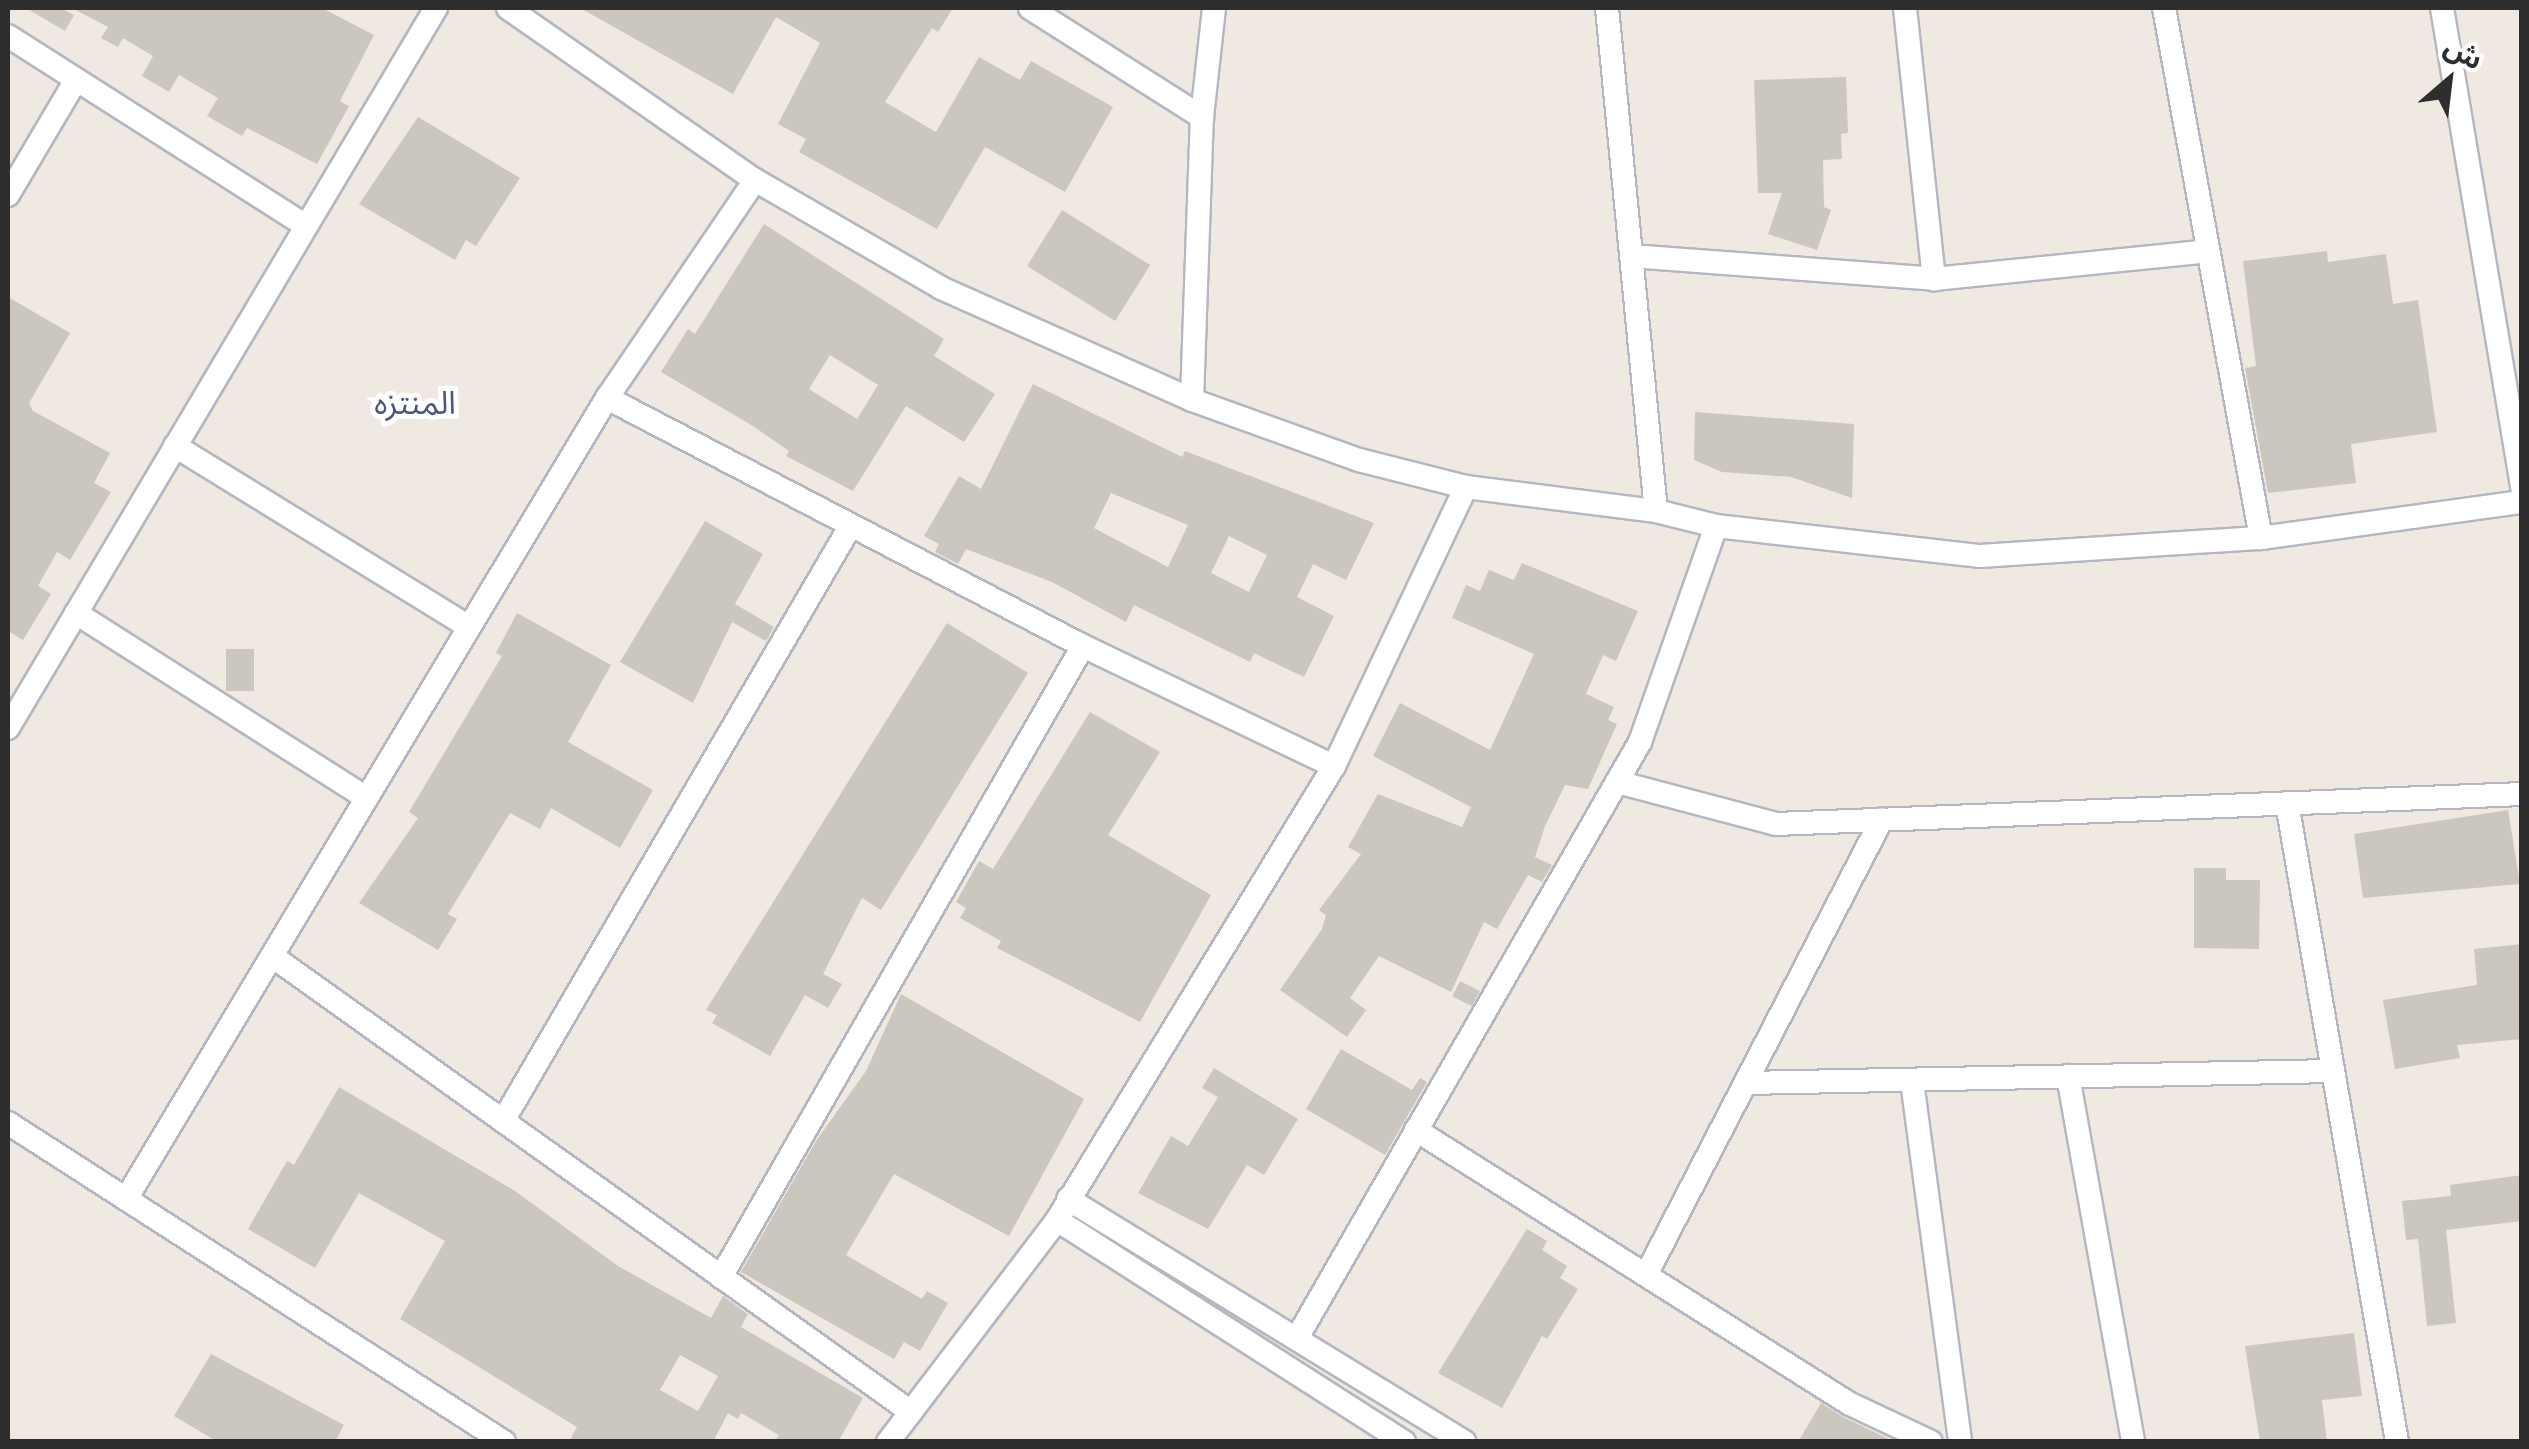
<!DOCTYPE html>
<html>
<head>
<meta charset="utf-8">
<style>
  body { margin:0 }
  #map { position:relative; width:2529px; height:1449px; overflow:hidden; background:#efe9e1; font-family:"Nunito Sans","Noto Sans Arabic",sans-serif }
  div>[style] { position:absolute }
  [style*='--x'] { left:calc(var(--x)*1px); top:calc(var(--y)*1px); width:calc(var(--w)*1px); rotate:calc(var(--a)*1deg) }
  .building>* { inset:0; background:#cbc7bf; transform-origin:0 0 }
  .roads { filter:drop-shadow(2px 0 #b4b7c1) drop-shadow(-2px 0 #b4b7c1) drop-shadow(0 2px #b4b7c1) drop-shadow(0 -2px #b4b7c1) }
  .minor>* { height:22px; margin:-11px; padding:0 11px; transform-origin:11px; border-radius:11px; background:#fff }
  span { translate:-50% -50%; white-space:nowrap; text-align:center; line-height:1.15; -webkit-text-stroke:10px #fff; paint-order:stroke }
  .neighbourhood-label { font-size:32px; color:#4d5680 }
  .frame { position:absolute; inset:0; border:10px solid #2e2e2e; pointer-events:none }
  .north { position:absolute; left:2399px; top:30px; width:100px; height:100px; -webkit-text-stroke:8px #fff; paint-order:stroke; rotate:28deg; font-size:28px; font-weight:700; line-height:40px; text-align:center; color:#2e2e2e }
  .north::after { content:''; display:block; margin:auto; width:35px; height:45px; background:#2e2e2e; clip-path:polygon(50% 0,100% 100%,50% 72%,0 100%) }
</style>
</head>
<body>
<div id="map">
  <div class="building">
    <i style="clip-path:polygon(26px 8px,61px 8px,74px 15px,65px 31px)"></i>
    <i style="clip-path:polygon(72px 8px,322px 8px,374px 35px,340px 101px,349px 106px,317px 164px,247px 128px,242px 136px,207px 116px,218px 98px,179px 75px,169px 92px,142px 76px,153px 56px,123px 38px,118px 47px,101px 38px,108px 27px)"></i>
    <i style="clip-path:polygon(580px 8px,953px 8px,938px 32px,932px 28px,885px 102px,936px 132px,979px 57px,1020px 80px,1031px 61px,1113px 107px,1065px 192px,985px 147px,937px 229px,799px 152px,806px 139px,778px 124px,820px 43px,776px 17px,733px 94px)"></i>
    <i style="clip-path:polygon(1846px 77px,1848px 133px,1841px 134px,1842px 159px,1823px 160px,1824px 207px,1831px 210px,1817px 250px,1768px 234px,1782px 193px,1758px 193px,1754px 80px)"></i>
    <i style="clip-path:polygon(418px 117px,520px 178px,476px 246px,466px 240px,455px 260px,359px 204px)"></i>
    <i style="left:1062px;top:210px;width:104px;height:66px;rotate:32deg"></i>
    <i style="clip-path:polygon(evenodd,764px 224px,944px 339px,934px 356px,995px 394px,964px 442px,906px 406px,853px 491px,786px 456px,789px 451px,753px 426px,661px 372px,688px 329px,695px 334px,764px 224px,830px 355px,878px 385px,857px 419px,809px 389px,830px 355px)"></i>
    <i style="clip-path:polygon(2327px 251px,2328px 262px,2386px 254px,2393px 304px,2418px 300px,2437px 432px,2351px 444px,2356px 483px,2268px 493px,2245px 368px,2256px 366px,2243px 261px)"></i>
    <i style="clip-path:polygon(8px 297px,70px 333px,29px 403px,33px 411px,110px 453px,94px 483px,111px 492px,70px 560px,57px 552px,38px 586px,51px 594px,23px 640px,8px 631px)"></i>
    <i style="clip-path:polygon(evenodd,1033px 384px,1182px 457px,1185px 451px,1374px 523px,1346px 580px,1313px 564px,1297px 597px,1334px 616px,1304px 677px,1254px 653px,1250px 662px,1134px 605px,1126px 622px,1052px 582px,966px 549px,958px 564px,935px 552px,939px 544px,924px 536px,959px 476px,981px 489px,1033px 384px,1111px 493px,1188px 525px,1168px 567px,1094px 528px,1111px 493px,1033px 384px,1229px 536px,1267px 555px,1249px 592px,1211px 573px,1229px 536px)"></i>
    <i style="clip-path:polygon(1695px 412px,1854px 424px,1852px 498px,1791px 477px,1722px 472px,1694px 460px)"></i>
    <i style="clip-path:polygon(705px 521px,763px 554px,735px 604px,774px 627px,766px 641px,732px 622px,693px 703px,620px 662px)"></i>
    <i style="clip-path:polygon(1522px 563px,1638px 611px,1616px 661px,1603px 655px,1586px 694px,1614px 707px,1608px 720px,1617px 724px,1588px 789px,1565px 785px,1545px 826px,1535px 857px,1552px 865px,1542px 882px,1528px 875px,1497px 929px,1484px 922px,1451px 992px,1379px 956px,1350px 998px,1366px 1010px,1347px 1037px,1280px 990px,1322px 929px,1326px 915px,1319px 910px,1361px 854px,1348px 847px,1378px 794px,1462px 827px,1471px 807px,1373px 756px,1400px 703px,1490px 750px,1534px 654px,1452px 618px,1466px 585px,1480px 591px,1489px 570px,1514px 580px)"></i>
    <i style="clip-path:polygon(517px 613px,611px 665px,568px 742px,653px 790px,620px 848px,551px 808px,540px 829px,510px 813px,448px 914px,457px 919px,438px 950px,359px 903px,418px 818px,409px 812px,502px 656px,496px 653px)"></i>
    <i style="clip-path:polygon(947px 623px,1028px 673px,881px 910px,862px 898px,823px 974px,842px 984px,828px 1008px,805px 995px,770px 1056px,712px 1023px,717px 1015px,706px 1010px)"></i>
    <i style="left:226px;top:649px;width:28px;height:42px"></i>
    <i style="clip-path:polygon(1090px 712px,1160px 752px,1108px 835px,1211px 895px,1140px 1022px,997px 948px,1001px 941px,960px 918px,966px 908px,956px 902px,979px 861px,993px 869px)"></i>
    <i style="clip-path:polygon(2508px 810px,2520px 884px,2363px 898px,2354px 834px)"></i>
    <i style="clip-path:polygon(2194px 868px,2226px 868px,2226px 880px,2260px 880px,2259px 949px,2194px 948px)"></i>
    <i style="clip-path:polygon(2522px 944px,2522px 1039px,2457px 1045px,2460px 1058px,2395px 1069px,2383px 1000px,2477px 985px,2474px 949px)"></i>
    <i style="left:1460px;top:981px;width:22px;height:17px;rotate:27deg"></i>
    <i style="clip-path:polygon(901px 994px,1084px 1099px,1009px 1236px,894px 1174px,846px 1255px,922px 1299px,927px 1291px,948px 1303px,920px 1351px,904px 1342px,894px 1359px,741px 1272px,816px 1141px,866px 1071px)"></i>
    <i style="clip-path:polygon(1341px 1049px,1412px 1090px,1420px 1078px,1427px 1082px,1385px 1155px,1306px 1109px)"></i>
    <i style="clip-path:polygon(1214px 1068px,1298px 1119px,1264px 1175px,1247px 1165px,1208px 1229px,1138px 1193px,1171px 1136px,1188px 1146px,1218px 1097px,1202px 1088px)"></i>
    <i style="clip-path:polygon(evenodd,339px 1087px,515px 1191px,618px 1266px,711px 1318px,723px 1296px,748px 1314px,741px 1327px,863px 1398px,838px 1442px,774px 1442px,779px 1435px,741px 1413px,738px 1419px,728px 1413px,713px 1442px,569px 1442px,577px 1427px,400px 1319px,445px 1241px,359px 1193px,315px 1268px,248px 1229px,287px 1161px,294px 1165px,339px 1087px,680px 1355px,718px 1376px,698px 1411px,660px 1390px,680px 1355px)"></i>
    <i style="clip-path:polygon(2522px 1175px,2522px 1221px,2446px 1230px,2456px 1323px,2427px 1326px,2418px 1239px,2406px 1240px,2402px 1201px,2451px 1196px,2450px 1185px)"></i>
    <i style="clip-path:polygon(1527px 1229px,1547px 1241px,1542px 1250px,1567px 1266px,1560px 1278px,1578px 1289px,1547px 1339px,1542px 1336px,1502px 1408px,1438px 1373px)"></i>
    <i style="clip-path:polygon(2354px 1333px,2362px 1396px,2322px 1400px,2327px 1442px,2260px 1442px,2245px 1346px)"></i>
    <i style="clip-path:polygon(211px 1354px,344px 1425px,335px 1442px,218px 1442px,174px 1416px)"></i>
    <i style="clip-path:polygon(1821px 1403px,1843px 1417px,1895px 1442px,1798px 1442px)"></i>
  </div>
  <div class="roads">
    <div class="minor">
      <i style="--x:508;--y:8;--w:301;--a:34.9"></i>
      <i style="--x:755;--y:180;--w:215;--a:30.1"></i>
      <i style="--x:941;--y:288;--w:275;--a:24"></i>
      <i style="--x:1192;--y:400;--w:177;--a:19.8"></i>
      <i style="--x:1359;--y:460;--w:110;--a:14.2"></i>
      <i style="--x:1466;--y:487;--w:192;--a:7.2"></i>
      <i style="--x:1656;--y:511;--w:62;--a:14"></i>
      <i style="--x:1716;--y:526;--w:266;--a:6.5"></i>
      <i style="--x:1980;--y:556;--w:282;--a:-3.7"></i>
      <i style="--x:2261;--y:538;--w:263;--a:-7.9"></i>
      <i style="--x:1030;--y:8;--w:204;--a:32.4"></i>
      <i style="--x:1607;--y:8;--w:505;--a:84.44"></i>
      <i style="--x:1905;--y:8;--w:273;--a:83.9"></i>
      <i style="--x:2164;--y:8;--w:539;--a:79.63"></i>
      <i style="--x:2442;--y:8;--w:487;--a:80.5"></i>
      <i style="--x:8;--y:36;--w:353;--a:32.5"></i>
      <i style="--x:8;--y:195;--w:134;--a:-59.4"></i>
      <i style="--x:1631;--y:256;--w:304;--a:4.3"></i>
      <i style="--x:1934;--y:279;--w:275;--a:-5.8"></i>
      <i style="--x:607;--y:398;--w:537;--a:27.52"></i>
      <i style="--x:1083;--y:646;--w:278;--a:25.6"></i>
      <i style="--x:1192;--y:400;--w:283;--a:-88"></i>
      <i style="--x:1202;--y:117;--w:110;--a:-83.7"></i>
      <i style="--x:175;--y:446;--w:345;--a:31.6"></i>
      <i style="--x:76;--y:613;--w:344;--a:32.5"></i>
      <i style="--x:8;--y:728;--w:838;--a:-59.27"></i>
      <i style="--x:1617;--y:782;--w:164;--a:14.8"></i>
      <i style="--x:1776;--y:824;--w:747;--a:-2.3"></i>
      <i style="--x:2287;--y:803;--w:648;--a:80.23"></i>
      <i style="--x:272;--y:956;--w:785;--a:35.51"></i>
      <i style="--x:2068;--y:1076;--w:372;--a:79.9"></i>
      <i style="--x:1912;--y:1081;--w:364;--a:82.4"></i>
      <i style="--x:1746;--y:1083;--w:587;--a:-1.17"></i>
      <i style="--x:503;--y:1121;--w:690;--a:-59.72"></i>
      <i style="--x:8;--y:1123;--w:590;--a:32.75"></i>
      <i style="--x:1416;--y:1130;--w:513;--a:32.27"></i>
      <i style="--x:1850;--y:1404;--w:89;--a:25.1"></i>
      <i style="--x:126;--y:1199;--w:934;--a:-59.02"></i>
      <i style="--x:607;--y:398;--w:263;--a:-55.8"></i>
      <i style="--x:1068;--y:1199;--w:465;--a:31.5"></i>
      <i style="--x:1057;--y:1220;--w:412;--a:32.6"></i>
      <i style="--x:1646;--y:1275;--w:513;--a:-62.64"></i>
      <i style="--x:721;--y:1277;--w:727;--a:-60.16"></i>
      <i style="--x:1297;--y:1338;--w:688;--a:-60.08"></i>
      <i style="--x:1640;--y:742;--w:229;--a:-70.6"></i>
      <i style="--x:888;--y:1442;--w:279;--a:-52.7"></i>
      <i style="--x:1057;--y:1220;--w:532;--a:-58.61"></i>
      <i style="--x:1334;--y:766;--w:309;--a:-64.7"></i>
    </div>
  </div>
  <div class="neighbourhood-label">
    <span style="left:415px;top:404px">المنتزه</span>
  </div>
  <div class="frame"></div>
  <div class="north">ش</div>
</div>
</body>
</html>
